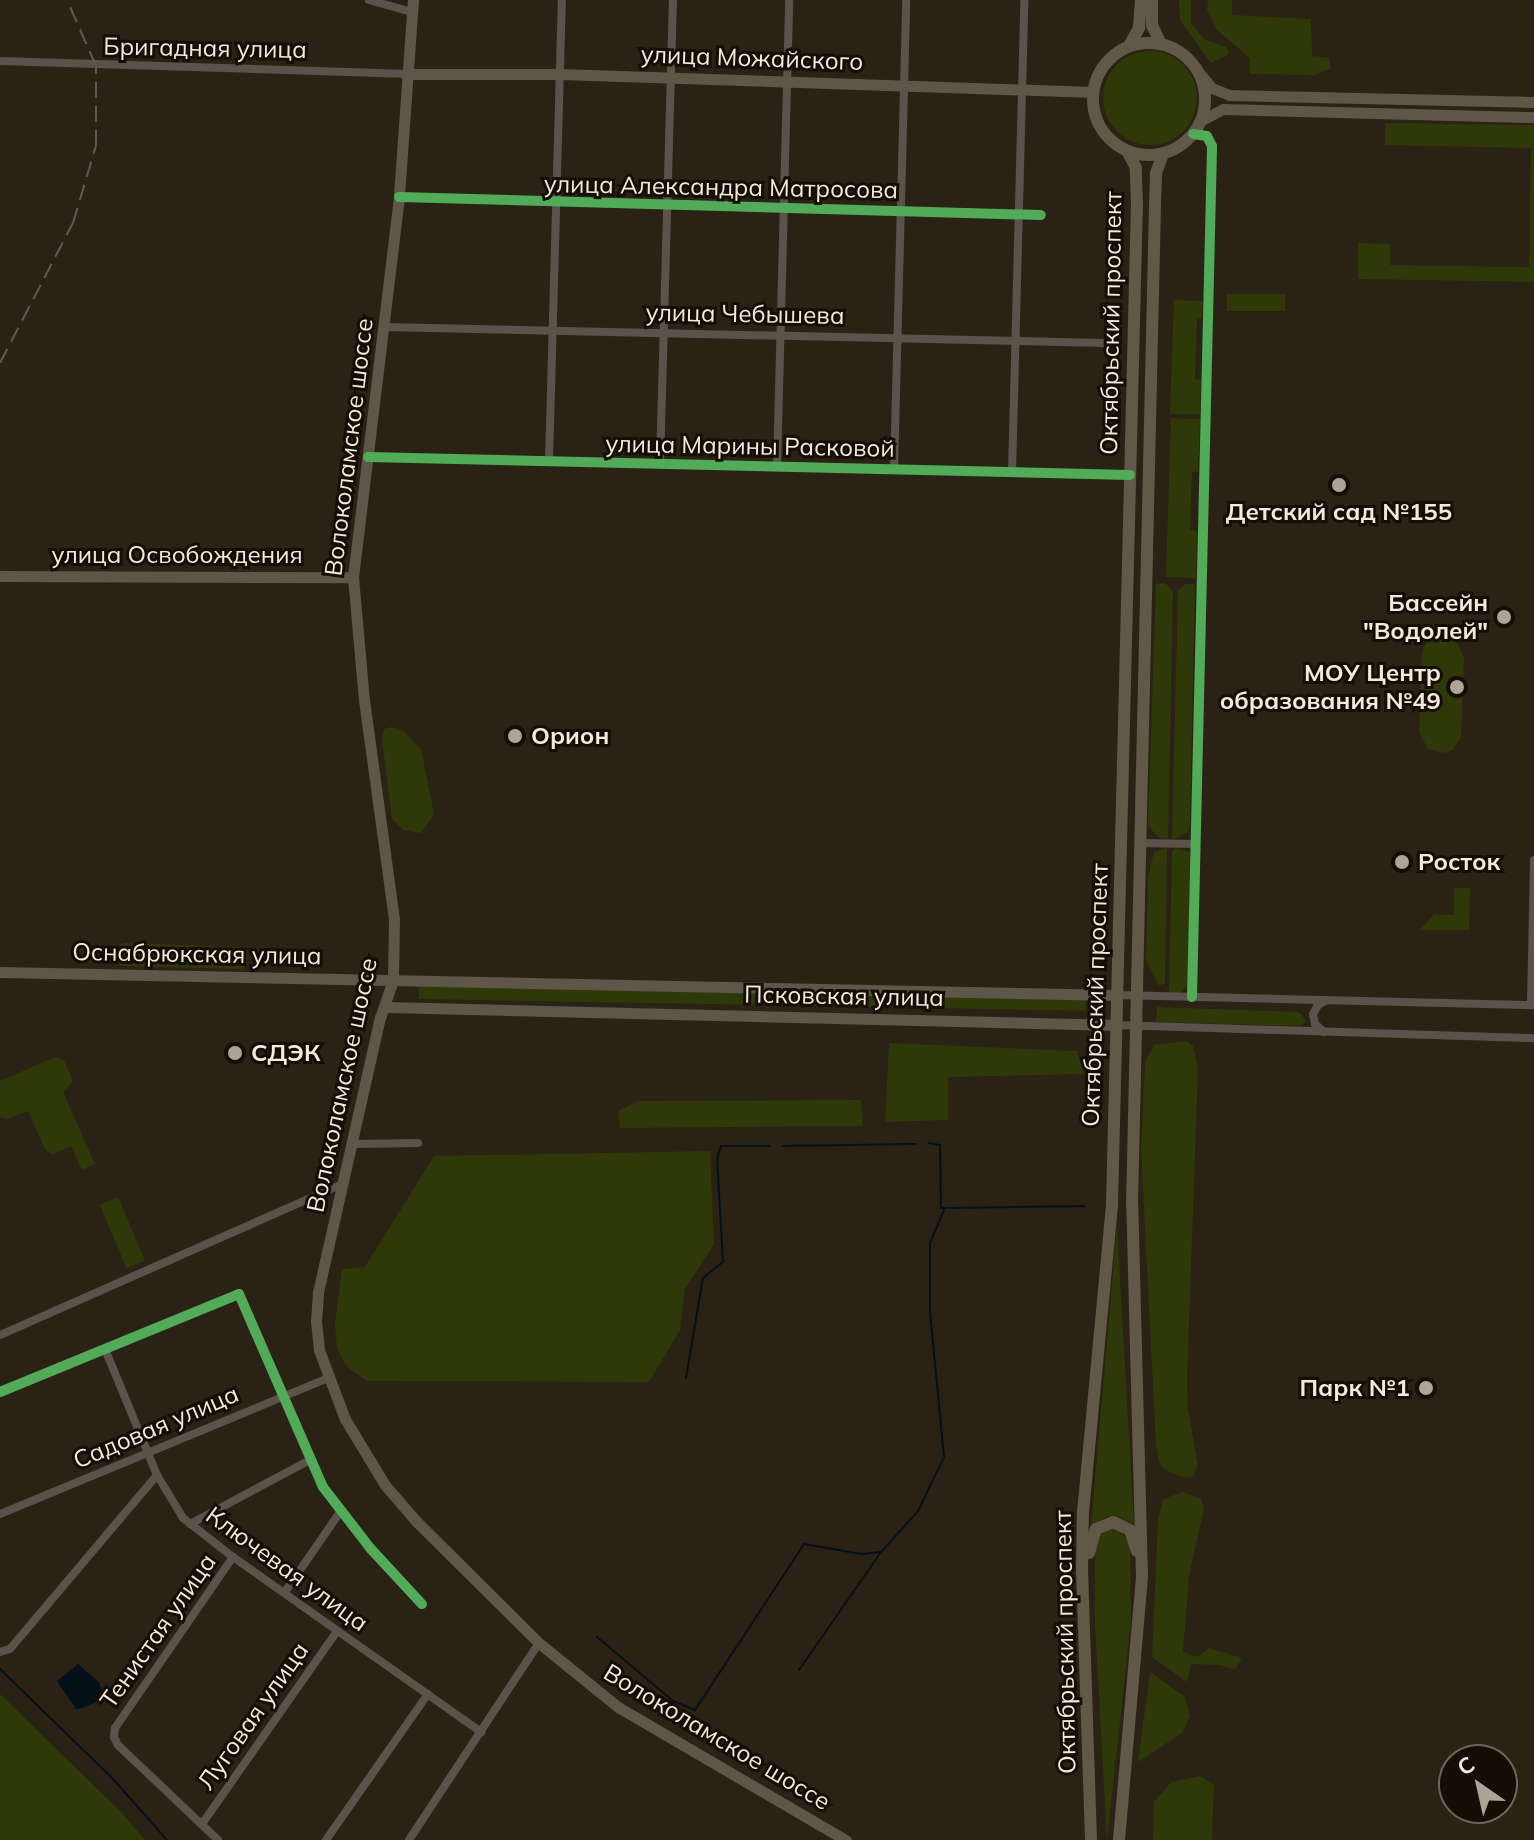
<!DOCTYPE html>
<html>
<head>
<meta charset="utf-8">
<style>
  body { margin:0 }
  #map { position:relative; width:1534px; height:1840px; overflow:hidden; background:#2b2216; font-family:Mulish,sans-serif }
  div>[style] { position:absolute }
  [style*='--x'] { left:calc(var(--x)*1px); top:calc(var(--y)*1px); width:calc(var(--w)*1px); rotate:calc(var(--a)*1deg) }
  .green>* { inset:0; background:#2f3809; transform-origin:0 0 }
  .round { border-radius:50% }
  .water>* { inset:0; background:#041119 }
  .stream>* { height:2px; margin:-1px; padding:0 1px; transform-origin:1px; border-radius:1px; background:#041119 }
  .street>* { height:8px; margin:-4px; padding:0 4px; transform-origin:4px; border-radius:4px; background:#5b534b }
  .secondary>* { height:11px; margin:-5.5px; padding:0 5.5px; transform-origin:5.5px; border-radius:5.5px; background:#5f564a }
  .primary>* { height:12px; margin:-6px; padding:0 6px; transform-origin:6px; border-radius:6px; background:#615847 }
  .primary>.ring { margin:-6px; padding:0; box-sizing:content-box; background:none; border:12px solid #615847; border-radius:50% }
  .rail>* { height:2px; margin-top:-1px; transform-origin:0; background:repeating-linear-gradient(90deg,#605950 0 16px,transparent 0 24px) }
  .cycleway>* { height:10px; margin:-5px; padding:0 5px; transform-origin:5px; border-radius:5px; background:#51ab58 }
  .dots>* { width:22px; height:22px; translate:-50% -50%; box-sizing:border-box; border:4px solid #150e06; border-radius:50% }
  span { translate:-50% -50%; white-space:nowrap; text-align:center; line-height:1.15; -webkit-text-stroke:6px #150e06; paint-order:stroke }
  .street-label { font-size:24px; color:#f4e9dc }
  .poi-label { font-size:24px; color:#f4e9dc; font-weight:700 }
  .right { translate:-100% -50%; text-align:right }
  .left { translate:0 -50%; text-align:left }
  .north { position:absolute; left:1438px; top:1744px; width:80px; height:80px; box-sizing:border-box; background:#150e06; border:2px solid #6e665c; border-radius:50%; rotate:326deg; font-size:22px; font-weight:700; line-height:32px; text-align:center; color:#f4e9dc }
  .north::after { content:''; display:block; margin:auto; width:28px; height:36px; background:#aea397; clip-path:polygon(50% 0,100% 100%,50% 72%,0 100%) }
</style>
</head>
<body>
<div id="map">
  <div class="green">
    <i style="clip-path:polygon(1179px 0,1191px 0,1191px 23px,1204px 39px,1226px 47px,1229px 54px,1211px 63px,1180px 20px)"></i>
    <i style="clip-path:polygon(1208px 0,1232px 0,1232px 15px,1311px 19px,1312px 56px,1329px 58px,1331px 68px,1316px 75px,1250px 74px,1250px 58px,1217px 30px,1207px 10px)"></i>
    <i class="round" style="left:1103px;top:51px;width:94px;height:94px"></i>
    <i style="clip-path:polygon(1385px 123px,1534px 125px,1534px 282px,1358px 279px,1358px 243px,1390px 244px,1390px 265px,1529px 267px,1531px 148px,1385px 145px)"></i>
    <i style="left:1227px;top:294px;width:58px;height:17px"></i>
    <i style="clip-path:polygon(1174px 300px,1203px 301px,1202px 318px,1197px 319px,1195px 379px,1201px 380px,1200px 414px,1170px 414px)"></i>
    <i style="clip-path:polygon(1171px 418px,1200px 419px,1198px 472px,1192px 472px,1190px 530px,1197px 531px,1196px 578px,1166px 577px)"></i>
    <i style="clip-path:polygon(1165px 583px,1173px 591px,1168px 839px,1157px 837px,1148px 824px,1156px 584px)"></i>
    <i style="clip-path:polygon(1185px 584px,1195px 584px,1190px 824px,1188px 832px,1175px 839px,1172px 839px,1178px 590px)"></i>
    <i style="clip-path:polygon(1440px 635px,1455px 639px,1464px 657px,1461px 738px,1452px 750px,1443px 753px,1428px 749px,1419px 732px,1422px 651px,1427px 642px)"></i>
    <i style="clip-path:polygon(392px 727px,403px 730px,421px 749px,434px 814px,421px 833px,403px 830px,392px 819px,382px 739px,384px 729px)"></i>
    <i style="clip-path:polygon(1167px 847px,1165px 983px,1159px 986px,1146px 960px,1148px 876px,1154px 852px)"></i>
    <i style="clip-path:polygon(1175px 848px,1190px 852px,1188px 985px,1180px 994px,1169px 993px,1172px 852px)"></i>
    <i style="clip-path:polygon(1454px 888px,1470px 888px,1469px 930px,1420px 930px,1434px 914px,1454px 915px)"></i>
    <i style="clip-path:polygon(123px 943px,240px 947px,247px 954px,247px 963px,243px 969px,120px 966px,116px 961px,116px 949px)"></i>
    <i style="left:419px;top:985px;width:667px;height:14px;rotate:1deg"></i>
    <i style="clip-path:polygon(1157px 1007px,1299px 1012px,1306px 1021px,1302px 1026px,1156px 1022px)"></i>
    <i style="clip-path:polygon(1187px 1041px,1193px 1046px,1198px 1068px,1187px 1381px,1188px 1409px,1198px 1466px,1192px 1477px,1186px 1478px,1165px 1470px,1159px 1462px,1156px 1445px,1141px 1149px,1145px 1062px,1154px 1045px)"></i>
    <i style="clip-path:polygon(889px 1043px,1077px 1051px,1084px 1074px,948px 1077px,948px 1120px,885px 1122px)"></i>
    <i style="clip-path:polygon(55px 1057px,64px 1060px,73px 1081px,63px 1092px,95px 1164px,82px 1170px,71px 1146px,53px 1154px,46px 1151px,28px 1111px,7px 1119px,0 1117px,0 1081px)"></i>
    <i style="clip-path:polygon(861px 1100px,863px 1126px,620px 1128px,618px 1111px,638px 1101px)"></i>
    <i style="clip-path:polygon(710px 1151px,714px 1244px,685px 1289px,680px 1330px,649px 1382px,367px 1381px,346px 1366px,337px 1348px,335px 1324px,342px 1269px,365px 1267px,434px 1156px)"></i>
    <i style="left:118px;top:1197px;width:69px;height:20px;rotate:67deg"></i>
    <i style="clip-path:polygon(1117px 1226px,1134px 1524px,1117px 1516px,1106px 1517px,1091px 1527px)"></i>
    <i style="clip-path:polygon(1183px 1492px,1201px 1499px,1204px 1508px,1189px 1576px,1183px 1652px,1197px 1657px,1209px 1648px,1242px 1658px,1235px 1669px,1219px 1665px,1191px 1664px,1187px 1682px,1152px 1657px,1158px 1520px,1163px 1499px)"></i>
    <i style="clip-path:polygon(1118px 1528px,1130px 1544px,1131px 1620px,1107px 1840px,1095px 1623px,1095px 1559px,1097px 1538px,1103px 1531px)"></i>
    <i style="clip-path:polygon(1150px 1672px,1185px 1697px,1190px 1716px,1182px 1733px,1138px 1762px)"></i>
    <i style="clip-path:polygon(0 1694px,122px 1813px,145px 1840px,0 1840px)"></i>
    <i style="clip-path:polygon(1200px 1776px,1214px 1785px,1212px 1840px,1153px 1840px,1154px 1802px,1171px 1782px)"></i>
  </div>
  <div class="water">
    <i style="clip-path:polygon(78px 1664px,99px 1682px,103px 1693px,99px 1701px,80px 1709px,76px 1709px,57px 1681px)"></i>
  </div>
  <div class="stream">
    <i style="--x:929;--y:1143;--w:11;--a:10"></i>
    <i style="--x:940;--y:1145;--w:63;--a:89.1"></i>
    <i style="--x:941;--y:1208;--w:144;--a:-0.8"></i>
    <i style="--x:783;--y:1146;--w:133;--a:-0.9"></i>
    <i style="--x:686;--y:1378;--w:101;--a:-80.4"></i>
    <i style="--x:703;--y:1278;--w:26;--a:-39"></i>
    <i style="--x:723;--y:1262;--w:103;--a:-93.3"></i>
    <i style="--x:717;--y:1159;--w:14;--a:-73"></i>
    <i style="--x:721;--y:1146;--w:49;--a:0"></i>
    <i style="--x:597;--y:1637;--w:99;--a:40.1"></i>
    <i style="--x:673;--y:1701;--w:24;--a:22"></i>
    <i style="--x:695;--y:1710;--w:199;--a:-56.7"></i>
    <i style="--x:804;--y:1544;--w:58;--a:10"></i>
    <i style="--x:861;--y:1554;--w:19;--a:-6"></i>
    <i style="--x:0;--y:1669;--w:158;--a:44.2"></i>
    <i style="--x:113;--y:1779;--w:81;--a:48.5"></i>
    <i style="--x:799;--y:1670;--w:144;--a:-55.2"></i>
    <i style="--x:881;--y:1552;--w:55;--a:-47.9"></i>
    <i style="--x:918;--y:1511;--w:60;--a:-64.3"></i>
    <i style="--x:944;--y:1457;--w:146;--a:-95.5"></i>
    <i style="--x:930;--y:1312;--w:69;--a:-90"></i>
    <i style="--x:930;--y:1243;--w:38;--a:-67"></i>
  </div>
  <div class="street">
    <i style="--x:369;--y:0;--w:45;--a:15.6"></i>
    <i style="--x:0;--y:61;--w:410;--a:1.8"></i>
    <i style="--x:399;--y:197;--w:642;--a:1.61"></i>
    <i style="--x:385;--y:327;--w:720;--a:1.27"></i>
    <i style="--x:368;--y:457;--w:762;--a:1.35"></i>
    <i style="--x:549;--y:461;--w:461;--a:-88.4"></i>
    <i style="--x:660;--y:464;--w:464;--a:-88.4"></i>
    <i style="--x:777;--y:467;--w:467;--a:-88.5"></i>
    <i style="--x:894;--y:470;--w:470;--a:-88.5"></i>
    <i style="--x:1012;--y:473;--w:473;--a:-88.5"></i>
    <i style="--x:1139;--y:843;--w:57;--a:1"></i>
    <i style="--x:1117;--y:995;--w:417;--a:1.4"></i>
    <i style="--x:1192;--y:997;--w:851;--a:-88.65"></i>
    <i style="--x:1212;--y:146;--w:11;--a:-117"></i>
    <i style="--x:1207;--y:136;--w:14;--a:-172"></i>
    <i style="--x:1531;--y:1005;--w:145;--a:-88.8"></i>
    <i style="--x:1116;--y:1025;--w:418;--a:1.8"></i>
    <i style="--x:1324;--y:1032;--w:12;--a:-138"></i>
    <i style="--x:1315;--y:1024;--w:10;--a:-101"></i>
    <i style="--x:1313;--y:1014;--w:10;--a:-61"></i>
    <i style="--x:1318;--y:1005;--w:10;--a:-29"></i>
    <i style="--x:352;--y:1144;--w:66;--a:-0.9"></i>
    <i style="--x:0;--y:1335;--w:375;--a:-23.8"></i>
    <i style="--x:105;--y:1349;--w:136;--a:67.6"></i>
    <i style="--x:157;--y:1475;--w:50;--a:58.8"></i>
    <i style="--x:183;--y:1518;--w:63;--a:38"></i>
    <i style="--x:233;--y:1557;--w:304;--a:35.2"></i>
    <i style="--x:0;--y:1392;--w:258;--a:-22.3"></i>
    <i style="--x:239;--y:1294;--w:210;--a:66.5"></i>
    <i style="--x:323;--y:1487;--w:78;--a:52.3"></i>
    <i style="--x:371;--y:1549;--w:75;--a:47.2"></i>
    <i style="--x:0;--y:1514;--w:355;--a:-22.5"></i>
    <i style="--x:190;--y:1524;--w:136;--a:-28.1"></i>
    <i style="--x:285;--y:1592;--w:97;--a:-55.5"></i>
    <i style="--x:0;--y:1652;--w:10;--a:-17"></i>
    <i style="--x:10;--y:1649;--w:228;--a:-49.8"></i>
    <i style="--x:202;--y:1824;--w:236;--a:-55"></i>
    <i style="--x:218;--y:1840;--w:138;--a:-136.5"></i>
    <i style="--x:118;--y:1745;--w:9;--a:-117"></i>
    <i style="--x:114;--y:1737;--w:9;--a:-84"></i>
    <i style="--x:115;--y:1728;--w:208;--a:-55.4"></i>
    <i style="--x:326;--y:1840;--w:178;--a:-55.1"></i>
    <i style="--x:409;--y:1840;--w:236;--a:-56.6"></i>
  </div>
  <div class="secondary">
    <i style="--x:413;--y:0;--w:197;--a:94.1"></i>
    <i style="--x:399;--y:197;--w:383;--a:96.9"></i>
    <i style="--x:353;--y:577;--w:123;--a:84.9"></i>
    <i style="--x:364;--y:700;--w:222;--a:82.2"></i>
    <i style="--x:394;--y:920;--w:60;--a:91"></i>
    <i style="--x:393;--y:980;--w:39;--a:109"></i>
    <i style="--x:380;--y:1017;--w:283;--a:102.7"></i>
    <i style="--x:318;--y:1293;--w:28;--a:94"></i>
    <i style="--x:316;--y:1321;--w:29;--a:84"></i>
    <i style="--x:319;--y:1350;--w:74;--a:69.4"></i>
    <i style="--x:345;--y:1419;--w:77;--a:58.8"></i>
    <i style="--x:385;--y:1485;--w:48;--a:49.3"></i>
    <i style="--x:416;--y:1521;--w:173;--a:44.8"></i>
    <i style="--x:539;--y:1643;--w:102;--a:39"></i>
    <i style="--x:618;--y:1707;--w:264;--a:30.3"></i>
    <i style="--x:410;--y:74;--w:150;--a:0"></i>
    <i style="--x:560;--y:74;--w:533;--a:1.93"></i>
    <i style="--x:1201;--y:75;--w:17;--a:50"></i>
    <i style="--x:1212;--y:88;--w:18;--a:22"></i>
    <i style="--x:1229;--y:95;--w:305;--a:1.3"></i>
    <i style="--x:1202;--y:120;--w:24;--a:-28"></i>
    <i style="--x:1223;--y:109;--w:311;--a:1.5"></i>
    <i style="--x:0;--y:576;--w:353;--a:0.2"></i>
    <i style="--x:0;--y:972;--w:1117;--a:1.18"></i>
    <i style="--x:387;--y:1007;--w:729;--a:1.41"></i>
  </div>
  <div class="primary">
    <i style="--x:1152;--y:0;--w:25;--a:90"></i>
    <i style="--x:1152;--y:25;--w:21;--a:65"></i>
    <i class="ring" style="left:1093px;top:43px;width:100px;height:100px"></i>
    <i style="--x:1129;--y:46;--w:21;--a:-61"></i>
    <i style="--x:1139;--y:28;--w:28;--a:-86"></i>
    <i style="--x:1089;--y:1553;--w:25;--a:-74"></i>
    <i style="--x:1096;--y:1529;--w:18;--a:-22"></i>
    <i style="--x:1113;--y:1522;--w:19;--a:25"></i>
    <i style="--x:1130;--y:1530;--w:22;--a:72"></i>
    <i style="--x:1091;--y:1840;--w:267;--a:-91.9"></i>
    <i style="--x:1082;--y:1573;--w:61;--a:-89.1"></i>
    <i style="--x:1083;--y:1512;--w:310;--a:-84.6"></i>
    <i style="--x:1112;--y:1203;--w:998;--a:-88.57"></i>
    <i style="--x:1137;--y:205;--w:37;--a:-92"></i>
    <i style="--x:1136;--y:168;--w:18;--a:-117"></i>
    <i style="--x:1119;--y:1840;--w:264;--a:-85"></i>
    <i style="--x:1142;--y:1577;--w:373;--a:-91.5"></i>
    <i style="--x:1132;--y:1204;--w:999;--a:-88.68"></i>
    <i style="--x:1155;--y:205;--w:32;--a:-88"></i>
    <i style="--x:1156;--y:173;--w:20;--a:-70"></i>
  </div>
  <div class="rail">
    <i style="--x:0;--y:363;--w:158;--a:-62.5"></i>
    <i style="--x:73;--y:223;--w:80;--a:-73.4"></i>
    <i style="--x:96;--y:146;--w:80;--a:-90"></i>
    <i style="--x:96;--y:66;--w:72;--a:-113.7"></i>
  </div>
  <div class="cycleway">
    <i style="--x:399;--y:197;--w:642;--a:1.61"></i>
    <i style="--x:368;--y:457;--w:762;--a:1.35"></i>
    <i style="--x:1192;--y:997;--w:851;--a:-88.65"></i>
    <i style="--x:1212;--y:146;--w:11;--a:-117"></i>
    <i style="--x:1207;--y:136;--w:14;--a:-172"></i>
    <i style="--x:0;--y:1392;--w:258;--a:-22.3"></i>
    <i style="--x:239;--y:1294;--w:210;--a:66.5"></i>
    <i style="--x:323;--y:1487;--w:78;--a:52.3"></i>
    <i style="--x:371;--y:1549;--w:75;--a:47.2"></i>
  </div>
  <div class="dots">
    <i style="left:1339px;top:485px;background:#aea397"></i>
    <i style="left:1504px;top:617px;background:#aea397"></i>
    <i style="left:1457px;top:687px;background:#aea397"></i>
    <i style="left:515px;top:736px;background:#aea397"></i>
    <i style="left:1402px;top:862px;background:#aea397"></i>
    <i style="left:235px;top:1053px;background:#aea397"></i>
    <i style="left:1426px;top:1388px;background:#aea397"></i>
  </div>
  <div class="street-label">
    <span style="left:205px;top:48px;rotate:1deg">Бригадная улица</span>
    <span style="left:752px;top:58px;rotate:2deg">улица Можайского</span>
    <span style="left:721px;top:187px;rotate:1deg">улица Александра Матросова</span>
    <span style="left:745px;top:314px;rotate:1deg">улица Чебышева</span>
    <span style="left:1111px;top:323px;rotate:-89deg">Октябрьский проспект</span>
    <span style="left:750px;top:446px;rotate:1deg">улица Марины Расковой</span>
    <span style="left:349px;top:447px;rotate:-83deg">Волоколамское шоссе</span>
    <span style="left:177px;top:555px">улица Освобождения</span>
    <span style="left:197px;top:954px;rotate:1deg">Оснабрюкская улица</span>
    <span style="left:1095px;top:995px;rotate:-88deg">Октябрьский проспект</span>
    <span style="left:844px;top:996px;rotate:1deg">Псковская улица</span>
    <span style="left:342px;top:1085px;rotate:-78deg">Волоколамское шоссе</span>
    <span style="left:156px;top:1427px;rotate:-23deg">Садовая улица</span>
    <span style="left:287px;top:1569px;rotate:36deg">Ключевая улица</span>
    <span style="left:158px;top:1631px;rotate:-55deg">Тенистая улица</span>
    <span style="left:1065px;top:1642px;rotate:-91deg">Октябрьский проспект</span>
    <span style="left:253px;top:1716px;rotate:-55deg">Луговая улица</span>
    <span style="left:717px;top:1737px;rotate:31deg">Волоколамское шоссе</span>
  </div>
  <div class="poi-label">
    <span style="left:1339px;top:512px">Детский сад №155</span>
    <span class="right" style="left:1488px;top:617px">Бассейн<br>"Водолей"</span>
    <span class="right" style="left:1441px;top:687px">МОУ Центр<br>образования №49</span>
    <span class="left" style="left:531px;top:736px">Орион</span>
    <span class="left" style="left:1418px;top:862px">Росток</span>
    <span class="left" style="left:251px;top:1053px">СДЭК</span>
    <span class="right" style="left:1410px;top:1388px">Парк №1</span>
  </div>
  <div class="north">С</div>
</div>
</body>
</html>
